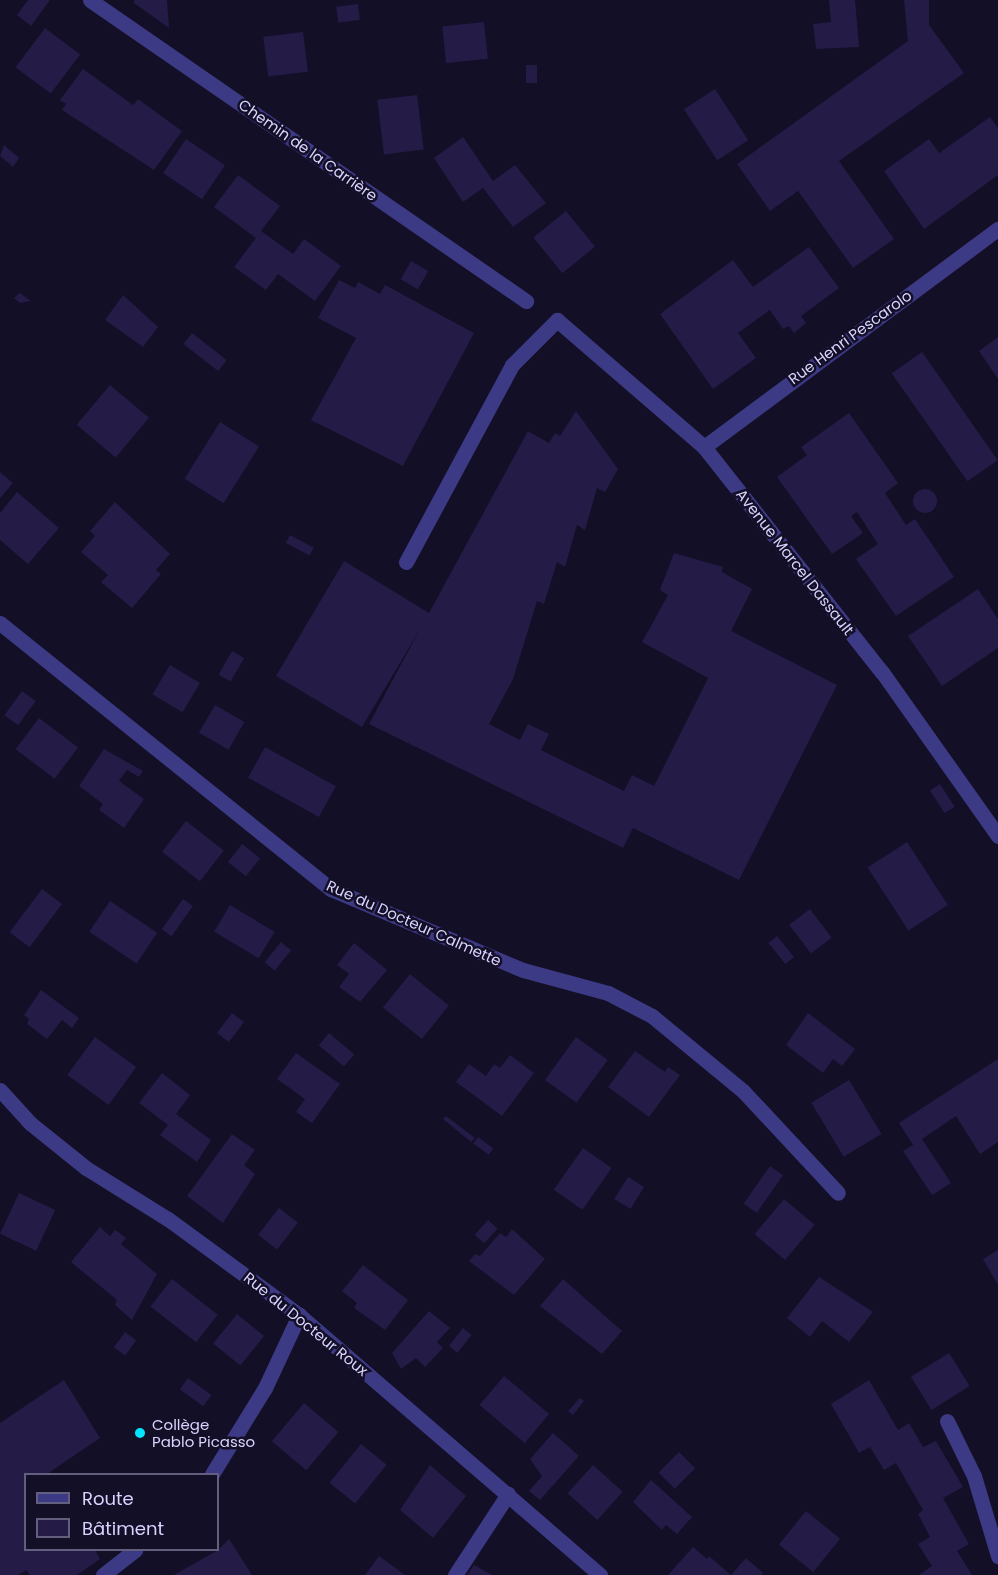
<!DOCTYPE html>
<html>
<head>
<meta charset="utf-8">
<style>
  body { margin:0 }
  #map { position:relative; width:998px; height:1575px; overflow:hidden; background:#130f26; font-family:Poppins,sans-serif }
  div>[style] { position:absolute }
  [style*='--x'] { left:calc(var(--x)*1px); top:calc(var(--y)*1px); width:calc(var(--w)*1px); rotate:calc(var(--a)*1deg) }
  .building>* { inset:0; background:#241b47; transform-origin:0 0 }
  .round { border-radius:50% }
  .lane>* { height:15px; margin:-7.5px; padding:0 7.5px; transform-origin:7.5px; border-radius:7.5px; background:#3d3a85 }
  .street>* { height:15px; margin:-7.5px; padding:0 7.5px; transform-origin:7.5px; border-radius:7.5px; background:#3d3a85 }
  .dots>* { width:16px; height:16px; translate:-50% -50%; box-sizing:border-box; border:3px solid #130f26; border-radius:50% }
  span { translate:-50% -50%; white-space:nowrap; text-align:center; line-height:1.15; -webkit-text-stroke:5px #130f26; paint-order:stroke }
  .street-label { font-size:15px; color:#d9d4ff }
  .poi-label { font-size:15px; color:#d9d4ff }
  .left { translate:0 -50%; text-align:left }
  .legend { position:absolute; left:24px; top:1473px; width:195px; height:78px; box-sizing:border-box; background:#130f26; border:2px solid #625e7d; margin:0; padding:8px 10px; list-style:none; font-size:18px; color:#d9d4ff }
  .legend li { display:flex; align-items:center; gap:12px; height:30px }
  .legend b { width:30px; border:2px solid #625e7d }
</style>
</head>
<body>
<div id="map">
  <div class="building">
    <i style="clip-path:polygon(28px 0,50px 0,31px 26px,17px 15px)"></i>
    <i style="clip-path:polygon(134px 0,167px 0,169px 28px,134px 3px)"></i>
    <i style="clip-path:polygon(829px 0,855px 0,859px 47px,816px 49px,813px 24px,831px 22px)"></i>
    <i style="clip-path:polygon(904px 0,929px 0,929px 25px,964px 73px,839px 161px,894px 239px,853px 268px,798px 191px,770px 211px,737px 164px,908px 41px)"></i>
    <i style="left:358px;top:4px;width:16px;height:22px;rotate:83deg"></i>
    <i style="left:484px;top:22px;width:37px;height:42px;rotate:84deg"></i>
    <i style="left:45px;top:28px;width:44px;height:49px;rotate:37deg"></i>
    <i style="left:303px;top:32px;width:40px;height:40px;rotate:83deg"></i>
    <i style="left:526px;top:65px;width:11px;height:18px"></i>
    <i style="clip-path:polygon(83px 69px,133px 105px,138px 99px,182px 131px,154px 170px,62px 110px,66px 104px,60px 100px)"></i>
    <i style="left:715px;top:89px;width:61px;height:37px;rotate:57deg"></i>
    <i style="left:417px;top:95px;width:55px;height:40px;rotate:83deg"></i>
    <i style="clip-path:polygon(990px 117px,998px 128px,998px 175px,924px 229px,884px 171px,929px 139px,939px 153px)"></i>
    <i style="clip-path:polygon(463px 137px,493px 181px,515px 165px,546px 203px,513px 227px,483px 188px,463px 202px,434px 158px)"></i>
    <i style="left:186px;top:139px;width:47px;height:41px;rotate:34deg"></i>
    <i style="clip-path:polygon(4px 145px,19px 158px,13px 167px,0 156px)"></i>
    <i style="clip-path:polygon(238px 175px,280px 206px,261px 231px,293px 254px,304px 239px,341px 266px,315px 301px,278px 274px,266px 290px,234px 267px,256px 238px,214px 207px)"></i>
    <i style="left:566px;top:211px;width:46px;height:42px;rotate:51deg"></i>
    <i style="clip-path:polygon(809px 247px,839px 288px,801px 316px,806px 323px,794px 333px,789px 326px,783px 329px,770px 310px,738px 333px,756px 358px,713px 389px,660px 314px,733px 260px,753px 287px)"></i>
    <i style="left:411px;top:261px;width:20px;height:21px;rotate:30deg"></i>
    <i style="clip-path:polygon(339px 280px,355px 288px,358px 282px,380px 294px,385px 285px,474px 333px,403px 466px,311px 420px,356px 338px,318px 318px)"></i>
    <i style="clip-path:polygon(20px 293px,31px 301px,20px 303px,14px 298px)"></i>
    <i style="clip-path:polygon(123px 295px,158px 327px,143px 347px,105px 320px)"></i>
    <i style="left:192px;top:333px;width:44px;height:14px;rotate:38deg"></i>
    <i style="clip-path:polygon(998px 337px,998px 379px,979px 351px)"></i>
    <i style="left:922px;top:352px;width:132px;height:37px;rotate:55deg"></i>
    <i style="left:110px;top:385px;width:51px;height:52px;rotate:40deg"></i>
    <i style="clip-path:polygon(576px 411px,618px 469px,605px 492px,597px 488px,585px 530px,577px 525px,565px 567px,557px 562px,544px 604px,537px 601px,513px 679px,489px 724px,520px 740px,528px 724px,549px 734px,541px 750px,624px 791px,632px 775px,654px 786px,708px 678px,642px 642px,668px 595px,660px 590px,674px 553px,723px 567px,722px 572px,752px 589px,731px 631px,837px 685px,739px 880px,633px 828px,623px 848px,369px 724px,420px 629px,362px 727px,276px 676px,344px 561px,429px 613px,528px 431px,549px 443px,555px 433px,560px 436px)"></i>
    <i style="clip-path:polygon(849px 413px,898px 483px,885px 493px,906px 525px,915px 519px,954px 577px,896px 616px,856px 559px,878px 544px,857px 512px,851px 516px,863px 533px,832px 554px,777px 477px,807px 455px,801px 447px)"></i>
    <i style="left:220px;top:422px;width:46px;height:67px;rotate:32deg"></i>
    <i style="clip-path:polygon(0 472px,13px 483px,0 498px)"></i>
    <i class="round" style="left:913px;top:489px;width:24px;height:24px"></i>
    <i style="clip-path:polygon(17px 492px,59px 528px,28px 564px,0 540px,0 513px)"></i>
    <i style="clip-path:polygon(115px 502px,170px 554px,156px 570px,161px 574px,132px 608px,101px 582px,108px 575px,81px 552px,95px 536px,90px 531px)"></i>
    <i style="left:290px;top:535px;width:27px;height:9px;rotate:28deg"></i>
    <i style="clip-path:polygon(978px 589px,998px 619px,998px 648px,942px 686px,908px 636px)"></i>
    <i style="left:232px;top:651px;width:14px;height:27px;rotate:30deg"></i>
    <i style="left:170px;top:665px;width:35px;height:34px;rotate:31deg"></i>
    <i style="left:22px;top:691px;width:17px;height:30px;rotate:36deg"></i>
    <i style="left:215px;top:705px;width:34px;height:32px;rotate:30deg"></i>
    <i style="left:39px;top:718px;width:49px;height:39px;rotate:37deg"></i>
    <i style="left:265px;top:747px;width:81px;height:35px;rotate:29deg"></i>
    <i style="clip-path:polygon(104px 749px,143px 771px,139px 777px,127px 770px,119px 781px,144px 799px,124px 828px,99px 810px,103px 804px,79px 786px)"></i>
    <i style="left:940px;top:784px;width:27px;height:12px;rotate:57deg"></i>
    <i style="left:186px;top:821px;width:48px;height:39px;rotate:38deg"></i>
    <i style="left:907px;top:842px;width:75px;height:47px;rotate:57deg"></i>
    <i style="left:242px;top:844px;width:23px;height:23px;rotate:38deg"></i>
    <i style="left:42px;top:889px;width:25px;height:54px;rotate:37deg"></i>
    <i style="left:183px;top:899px;width:12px;height:37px;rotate:35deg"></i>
    <i style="left:110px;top:901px;width:57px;height:37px;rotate:34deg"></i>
    <i style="left:230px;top:905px;width:52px;height:31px;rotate:31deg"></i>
    <i style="left:810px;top:909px;width:36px;height:26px;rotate:53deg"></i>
    <i style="left:777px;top:936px;width:27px;height:11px;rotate:51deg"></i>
    <i style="left:281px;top:942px;width:13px;height:26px;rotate:39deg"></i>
    <i style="clip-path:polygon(354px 943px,387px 970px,360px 1002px,339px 987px,349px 974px,337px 965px)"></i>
    <i style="left:410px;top:974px;width:50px;height:43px;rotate:39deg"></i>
    <i style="clip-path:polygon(41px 990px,79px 1018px,72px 1028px,62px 1020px,47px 1039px,27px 1024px,29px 1019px,24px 1015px)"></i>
    <i style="left:232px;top:1013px;width:15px;height:25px;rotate:37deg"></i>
    <i style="clip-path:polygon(808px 1013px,855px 1049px,842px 1066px,833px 1059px,823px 1073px,786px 1045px)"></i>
    <i style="left:329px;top:1033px;width:33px;height:16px;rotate:40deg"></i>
    <i style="left:95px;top:1037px;width:51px;height:47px;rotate:36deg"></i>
    <i style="left:576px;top:1037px;width:39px;height:53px;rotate:36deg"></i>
    <i style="clip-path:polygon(635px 1051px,665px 1072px,668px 1067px,680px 1075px,649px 1117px,608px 1087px)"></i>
    <i style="clip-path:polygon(296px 1053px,340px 1084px,312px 1123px,296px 1112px,305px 1099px,277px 1079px)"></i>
    <i style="clip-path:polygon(510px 1055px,534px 1073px,502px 1116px,456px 1082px,469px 1064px,486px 1076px,494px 1064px,500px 1068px)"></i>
    <i style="clip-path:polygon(998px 1059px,998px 1142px,980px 1154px,956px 1116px,922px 1139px,951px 1183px,932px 1195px,903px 1151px,913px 1145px,899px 1123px)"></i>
    <i style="clip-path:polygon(162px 1073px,190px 1095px,176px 1114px,211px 1140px,197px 1162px,160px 1135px,168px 1125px,139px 1103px)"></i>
    <i style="left:849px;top:1080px;width:63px;height:44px;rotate:59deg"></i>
    <i style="clip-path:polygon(446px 1116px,475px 1138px,471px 1142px,443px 1119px)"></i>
    <i style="clip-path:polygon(232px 1134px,255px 1150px,244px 1165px,255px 1174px,223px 1223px,187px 1196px)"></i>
    <i style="left:478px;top:1137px;width:19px;height:8px;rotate:36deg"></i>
    <i style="left:583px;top:1148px;width:35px;height:51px;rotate:35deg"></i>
    <i style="left:770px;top:1166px;width:16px;height:46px;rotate:35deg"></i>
    <i style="left:628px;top:1177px;width:19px;height:26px;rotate:32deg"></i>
    <i style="left:19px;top:1193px;width:40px;height:45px;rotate:25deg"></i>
    <i style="left:784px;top:1199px;width:40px;height:46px;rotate:40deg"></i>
    <i style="left:279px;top:1208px;width:24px;height:34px;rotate:38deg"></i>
    <i style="left:488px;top:1220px;width:13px;height:20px;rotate:42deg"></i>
    <i style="clip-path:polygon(100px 1227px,110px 1236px,115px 1230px,126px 1238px,121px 1244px,157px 1274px,132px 1320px,115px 1305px,117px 1300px,71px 1262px)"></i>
    <i style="clip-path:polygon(512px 1229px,545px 1259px,514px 1295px,469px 1261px,475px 1254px,480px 1256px,500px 1233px,506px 1237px)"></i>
    <i style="clip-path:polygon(998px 1250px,998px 1285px,983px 1259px)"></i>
    <i style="clip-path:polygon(363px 1265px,408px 1300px,385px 1330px,354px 1308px,357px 1303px,342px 1291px)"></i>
    <i style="clip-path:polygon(819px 1277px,873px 1312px,849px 1342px,822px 1321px,810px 1337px,787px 1318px)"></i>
    <i style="left:172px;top:1279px;width:58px;height:35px;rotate:38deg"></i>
    <i style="clip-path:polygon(563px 1279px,622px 1331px,602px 1354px,540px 1306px)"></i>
    <i style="clip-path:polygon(429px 1311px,450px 1328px,437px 1342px,443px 1348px,425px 1367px,416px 1358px,401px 1369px,392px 1353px)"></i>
    <i style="left:237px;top:1314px;width:35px;height:38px;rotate:39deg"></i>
    <i style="left:463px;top:1328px;width:11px;height:23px;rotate:38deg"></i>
    <i style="left:125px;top:1332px;width:14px;height:19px;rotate:36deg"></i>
    <i style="left:949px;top:1353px;width:39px;height:45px;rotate:58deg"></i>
    <i style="left:504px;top:1376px;width:59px;height:38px;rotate:40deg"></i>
    <i style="left:188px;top:1378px;width:29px;height:14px;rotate:36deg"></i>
    <i style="clip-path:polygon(64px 1380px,100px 1438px,47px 1474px,26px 1474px,26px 1550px,95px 1550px,100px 1559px,77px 1575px,30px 1575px,26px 1570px,18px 1575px,0 1575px,0 1423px)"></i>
    <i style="clip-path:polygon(869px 1380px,898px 1430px,909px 1423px,923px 1447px,936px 1441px,963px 1487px,943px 1498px,969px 1544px,957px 1551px,972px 1575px,919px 1575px,932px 1566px,918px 1544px,930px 1537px,918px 1514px,923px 1510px,896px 1463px,884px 1470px,870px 1447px,859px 1453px,831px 1404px)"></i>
    <i style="clip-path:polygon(580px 1398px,584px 1401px,573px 1415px,568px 1411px)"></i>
    <i style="left:304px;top:1403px;width:45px;height:50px;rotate:40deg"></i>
    <i style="clip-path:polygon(553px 1433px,579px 1456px,540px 1500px,529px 1491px,542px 1476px,530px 1459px)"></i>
    <i style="left:361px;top:1444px;width:33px;height:50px;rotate:39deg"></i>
    <i style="left:679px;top:1452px;width:23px;height:29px;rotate:45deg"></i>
    <i style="clip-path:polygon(430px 1465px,466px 1496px,433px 1538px,400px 1510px)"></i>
    <i style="left:593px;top:1465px;width:40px;height:38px;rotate:42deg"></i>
    <i style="clip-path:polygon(651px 1480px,692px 1517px,677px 1534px,666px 1525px,662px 1530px,633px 1502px)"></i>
    <i style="left:806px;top:1511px;width:44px;height:43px;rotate:39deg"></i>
    <i style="clip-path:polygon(229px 1539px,252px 1575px,174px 1575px,218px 1550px)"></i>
    <i style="clip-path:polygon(693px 1547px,707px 1559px,709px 1556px,731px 1575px,668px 1575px)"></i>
    <i style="clip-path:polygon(379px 1556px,405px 1575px,365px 1575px)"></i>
    <i style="clip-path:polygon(746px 1558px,763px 1573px,762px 1575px,731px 1575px)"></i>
    <i style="clip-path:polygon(474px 1565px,492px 1575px,467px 1575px)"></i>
  </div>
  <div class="lane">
    <i style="--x:406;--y:562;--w:224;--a:-61.7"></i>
    <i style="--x:512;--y:365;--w:64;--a:-45"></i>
    <i style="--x:212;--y:1474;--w:101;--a:-58.4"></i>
    <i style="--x:265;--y:1388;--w:81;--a:-65"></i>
    <i style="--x:103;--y:1575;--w:41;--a:-38"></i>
    <i style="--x:455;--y:1575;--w:97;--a:-56.8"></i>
  </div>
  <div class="street">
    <i style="--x:90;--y:0;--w:530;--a:34.62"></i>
    <i style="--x:557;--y:320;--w:194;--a:40.8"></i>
    <i style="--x:704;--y:447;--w:287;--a:51.7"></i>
    <i style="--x:882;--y:672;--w:201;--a:54.7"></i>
    <i style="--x:704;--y:447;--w:366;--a:-36.6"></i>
    <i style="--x:0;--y:623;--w:425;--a:38.8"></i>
    <i style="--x:331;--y:889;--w:208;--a:22.9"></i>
    <i style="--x:523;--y:970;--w:88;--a:15.1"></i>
    <i style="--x:608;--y:993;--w:50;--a:27.6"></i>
    <i style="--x:652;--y:1016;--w:118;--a:39.5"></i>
    <i style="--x:743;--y:1091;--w:139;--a:47"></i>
    <i style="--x:0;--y:1090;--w:45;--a:47.7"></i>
    <i style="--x:30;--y:1123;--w:72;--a:38.8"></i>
    <i style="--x:86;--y:1168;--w:97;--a:31.9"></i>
    <i style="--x:168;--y:1219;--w:162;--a:36.2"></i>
    <i style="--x:299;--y:1315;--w:398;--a:40.8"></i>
    <i style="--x:947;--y:1421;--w:61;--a:63.9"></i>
    <i style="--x:974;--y:1476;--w:84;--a:73.3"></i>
  </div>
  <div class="dots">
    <i style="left:140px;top:1433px;background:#00e5ff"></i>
  </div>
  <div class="street-label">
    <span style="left:308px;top:150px;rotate:35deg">Chemin de la Carrière</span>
    <span style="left:850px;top:337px;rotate:-36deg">Rue Henri Pescarolo</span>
    <span style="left:795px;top:562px;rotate:52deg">Avenue Marcel Dassault</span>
    <span style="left:414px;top:923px;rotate:24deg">Rue du Docteur Calmette</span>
    <span style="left:306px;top:1324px;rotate:39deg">Rue du Docteur Roux</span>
  </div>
  <div class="poi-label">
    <span class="left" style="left:152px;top:1433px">Collège<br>Pablo Picasso</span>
  </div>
  <ul class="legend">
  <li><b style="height:8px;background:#3d3a85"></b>Route</li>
  <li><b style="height:16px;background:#241b47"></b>Bâtiment</li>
  </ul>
</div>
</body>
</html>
